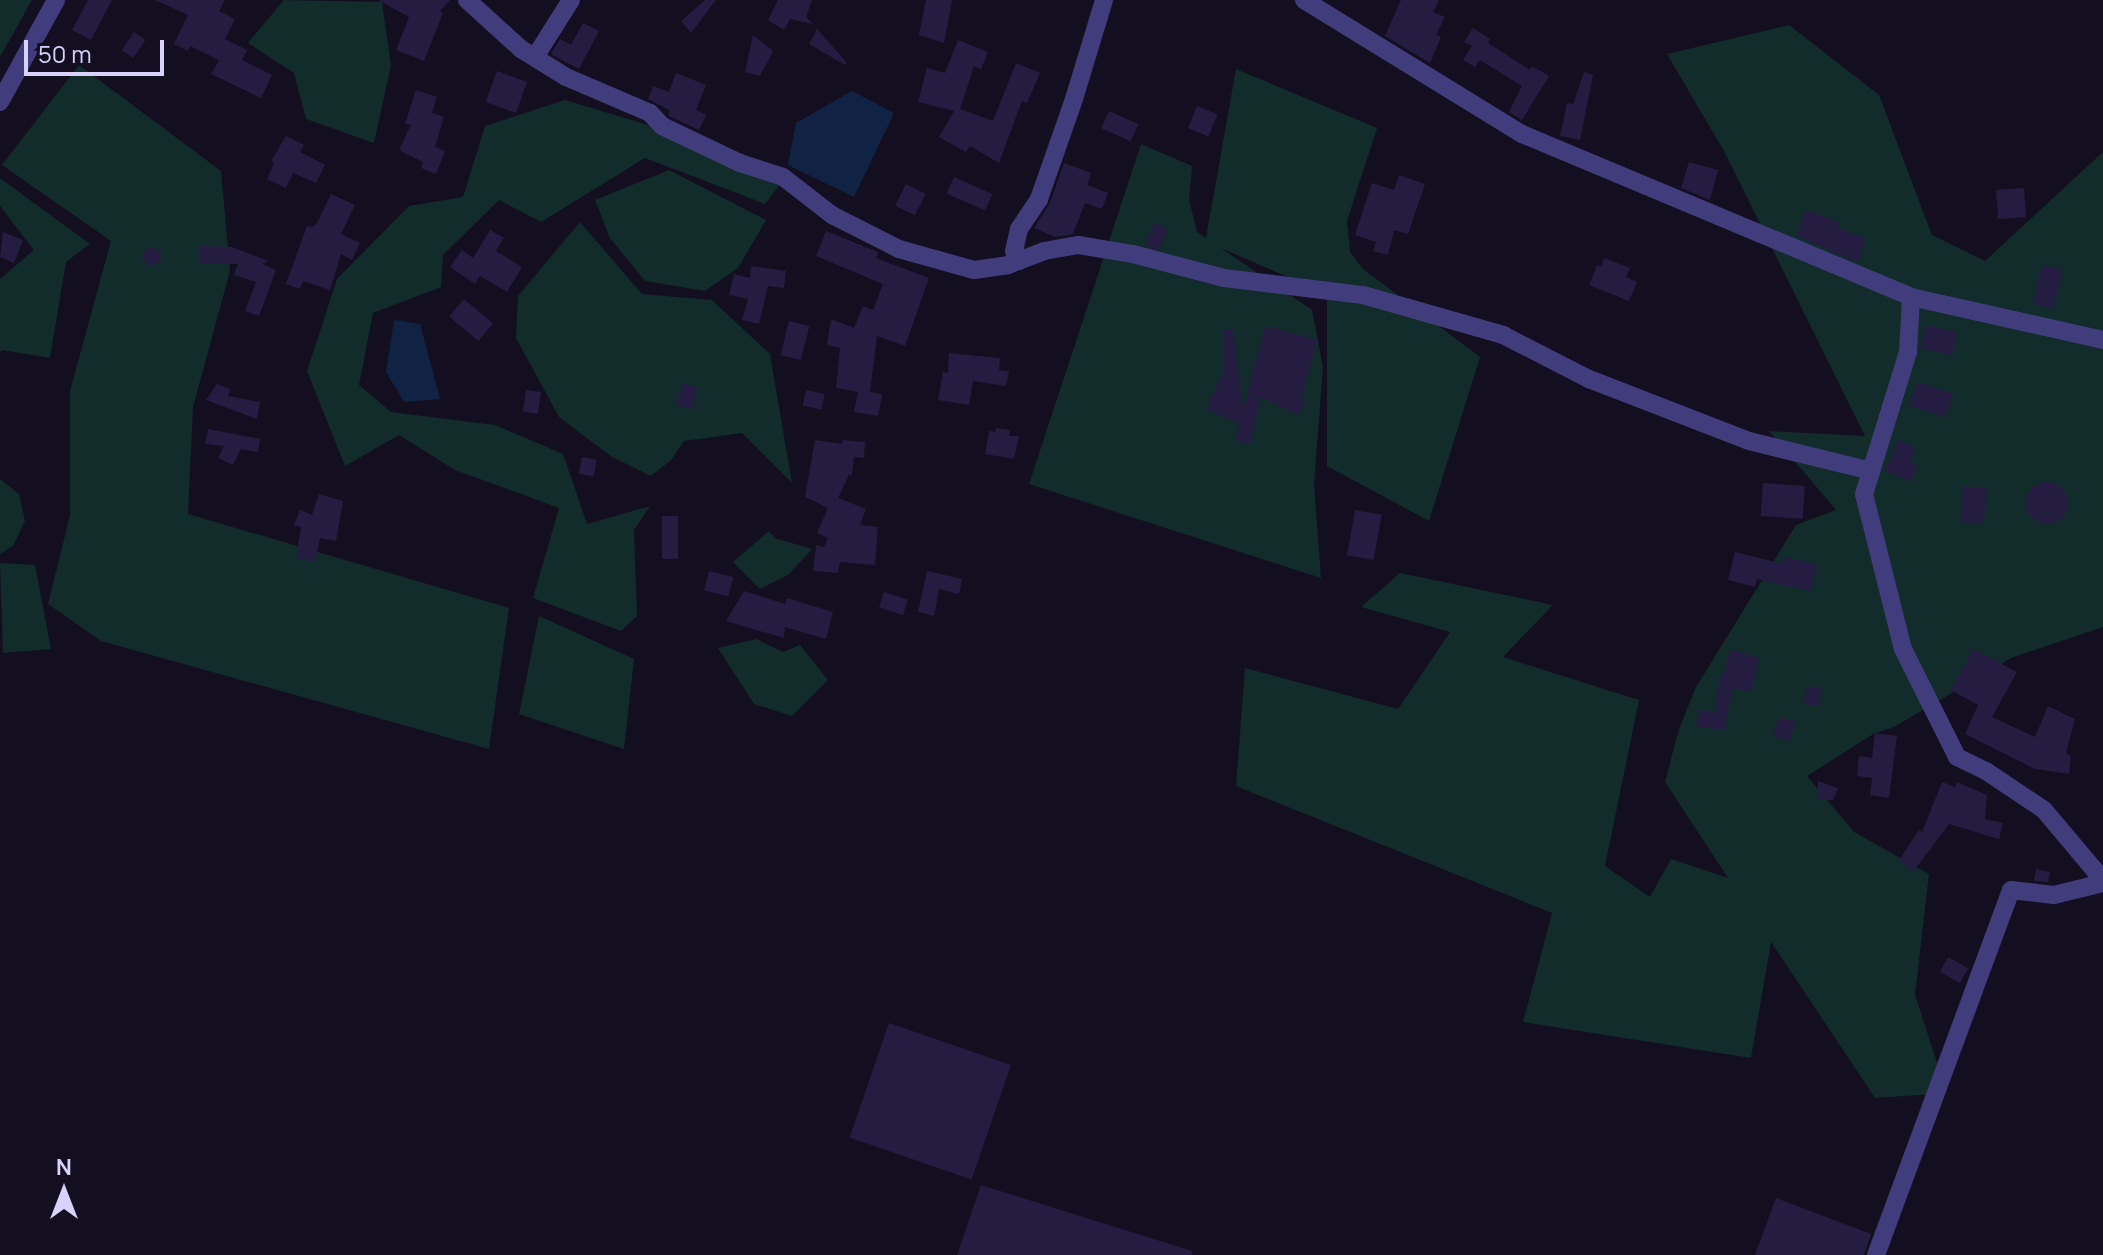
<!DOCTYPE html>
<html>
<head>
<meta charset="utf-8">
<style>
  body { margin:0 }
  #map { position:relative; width:2103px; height:1255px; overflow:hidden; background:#130f21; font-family:Manrope,sans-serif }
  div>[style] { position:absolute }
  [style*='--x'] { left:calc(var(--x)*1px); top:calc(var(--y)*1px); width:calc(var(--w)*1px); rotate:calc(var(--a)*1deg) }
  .green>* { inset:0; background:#122b2b }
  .water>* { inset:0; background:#112344 }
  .building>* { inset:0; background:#251c41; transform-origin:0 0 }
  .round { border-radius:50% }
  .minor>* { height:18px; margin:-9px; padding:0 9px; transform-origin:9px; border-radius:9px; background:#413d7d }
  span { translate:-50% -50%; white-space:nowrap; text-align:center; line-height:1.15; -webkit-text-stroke:7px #130f21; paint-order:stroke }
  .north { position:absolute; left:24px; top:1151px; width:80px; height:80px; -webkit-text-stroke:6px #130f21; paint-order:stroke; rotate:0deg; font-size:22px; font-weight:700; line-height:32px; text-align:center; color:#d8d2fc }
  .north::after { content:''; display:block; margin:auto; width:28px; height:36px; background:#d8d2fc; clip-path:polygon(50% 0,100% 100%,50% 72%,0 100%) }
  .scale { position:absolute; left:24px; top:40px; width:140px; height:36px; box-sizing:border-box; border:4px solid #d8d2fc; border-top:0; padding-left:10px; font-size:24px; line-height:28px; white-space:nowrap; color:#d8d2fc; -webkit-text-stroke:6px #130f21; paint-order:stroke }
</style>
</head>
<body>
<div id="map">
  <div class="green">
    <i style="clip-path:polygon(0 0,32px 0,0 57px)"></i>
    <i style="clip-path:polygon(284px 0,382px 2px,391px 65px,374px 143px,306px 119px,294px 73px,248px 43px)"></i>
    <i style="clip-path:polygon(1789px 25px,1879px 95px,1932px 235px,1985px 261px,2103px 152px,2103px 627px,2011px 658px,1894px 727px,1875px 733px,1807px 776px,1854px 832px,1929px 874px,1915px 995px,1947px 1093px,1875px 1098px,1771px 942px,1751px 1058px,1523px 1022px,1552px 913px,1236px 786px,1245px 668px,1398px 709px,1450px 632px,1361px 607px,1400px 573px,1553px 605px,1503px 657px,1639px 700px,1605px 866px,1650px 897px,1671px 859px,1728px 878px,1665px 782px,1678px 732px,1696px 687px,1796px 525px,1836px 510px,1769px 431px,1865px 436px,1724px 151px,1667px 54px)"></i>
    <i style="clip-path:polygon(79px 65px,221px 171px,230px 271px,193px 407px,188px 514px,509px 608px,489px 749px,101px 641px,48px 604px,70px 515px,70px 391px,111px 241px,2px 165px)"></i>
    <i style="clip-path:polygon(1236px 69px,1377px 128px,1347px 221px,1350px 252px,1363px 269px,1480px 357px,1429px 521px,1327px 466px,1327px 294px,1221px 248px,1312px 310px,1323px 367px,1314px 484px,1321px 578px,1029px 484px,1141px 144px,1192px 166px,1189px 200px,1197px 232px,1206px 238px)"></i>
    <i style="clip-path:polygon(565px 100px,671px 132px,779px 186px,765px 204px,645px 158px,541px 222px,499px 200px,443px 255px,441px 287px,373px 313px,359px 385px,391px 412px,495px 425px,563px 454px,587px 524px,650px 506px,634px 530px,637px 616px,621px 631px,533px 598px,559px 508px,455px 470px,399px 435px,345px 466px,307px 371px,337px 279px,409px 206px,463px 197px,485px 126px)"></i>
    <i style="clip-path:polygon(669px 170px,766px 220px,738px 268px,705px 291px,645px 281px,610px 238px,595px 200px)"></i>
    <i style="clip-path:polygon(0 178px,90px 244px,66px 262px,50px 358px,2px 350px,0 353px,0 279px,34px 250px,0 206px)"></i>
    <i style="clip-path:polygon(580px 222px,642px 294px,712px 300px,770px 354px,792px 483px,742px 433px,684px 441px,671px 460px,651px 476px,612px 457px,559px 417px,516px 338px,518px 296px)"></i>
    <i style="clip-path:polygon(0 479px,19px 494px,25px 521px,13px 546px,0 554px)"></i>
    <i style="clip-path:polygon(769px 531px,775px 538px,812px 549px,788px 575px,760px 589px,733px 562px)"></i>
    <i style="clip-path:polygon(0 563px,35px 565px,51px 649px,3px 653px)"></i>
    <i style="clip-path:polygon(539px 616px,634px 659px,624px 749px,519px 714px)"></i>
    <i style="clip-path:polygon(756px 639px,783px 652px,800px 645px,828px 680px,792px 716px,754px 704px,718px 648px)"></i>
  </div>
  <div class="water">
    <i style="clip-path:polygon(852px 91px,894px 113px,854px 197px,788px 165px,796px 123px)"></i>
    <i style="clip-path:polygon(394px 320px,420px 324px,440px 399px,404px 402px,386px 372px)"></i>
  </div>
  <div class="building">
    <i style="clip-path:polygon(88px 0,112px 0,91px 40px,72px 30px)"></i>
    <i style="clip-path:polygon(155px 0,225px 0,219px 11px,235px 19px,225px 39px,247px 50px,242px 60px,272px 75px,261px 98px,211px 74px,219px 60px,190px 46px,188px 51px,174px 44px,188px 15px)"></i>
    <i style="clip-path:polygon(378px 0,450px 0,440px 11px,443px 13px,424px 61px,396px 50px,409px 17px)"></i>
    <i style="clip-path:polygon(705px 0,716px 0,691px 33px,681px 21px)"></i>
    <i style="clip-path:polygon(778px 0,812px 0,806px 17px,813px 24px,790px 19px,784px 30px,768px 20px)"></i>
    <i style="clip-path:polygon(926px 0,952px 0,944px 43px,919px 35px)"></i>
    <i style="clip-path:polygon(1401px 0,1439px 0,1433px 12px,1445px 17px,1436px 35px,1441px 37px,1430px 63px,1385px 36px)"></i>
    <i style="clip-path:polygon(583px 23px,599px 31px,579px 69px,551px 54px,560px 39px,571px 45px)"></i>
    <i style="clip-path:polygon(1473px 28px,1490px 39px,1488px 43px,1530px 70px,1532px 66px,1549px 76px,1522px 120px,1509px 112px,1522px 86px,1480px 60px,1475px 67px,1463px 60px,1472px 46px,1464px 42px)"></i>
    <i style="clip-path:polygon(817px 29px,847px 63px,845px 65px,809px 44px)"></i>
    <i style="left:134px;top:32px;width:14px;height:22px;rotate:34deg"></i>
    <i style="clip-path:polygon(753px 35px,773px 51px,760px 76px,745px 72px)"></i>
    <i style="clip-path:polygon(958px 40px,988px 52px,981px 69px,974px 66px,960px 109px,993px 121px,1016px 63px,1040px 73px,1027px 103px,1022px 101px,999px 163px,970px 146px,966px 152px,939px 137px,954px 111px,918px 102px,927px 68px,945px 73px)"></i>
    <i style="left:497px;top:71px;width:32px;height:33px;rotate:20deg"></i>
    <i style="clip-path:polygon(1584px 72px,1593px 75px,1580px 140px,1560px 136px,1567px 103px,1573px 104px)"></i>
    <i style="clip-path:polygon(676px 73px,706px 85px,696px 110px,706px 115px,699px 130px,669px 116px,669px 110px,648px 99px,653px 86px,669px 92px)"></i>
    <i style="clip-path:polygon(416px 90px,437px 97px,432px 113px,444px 117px,435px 147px,445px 151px,436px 174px,421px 168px,423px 162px,399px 150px,411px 125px,405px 124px)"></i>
    <i style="left:1197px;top:106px;width:22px;height:24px;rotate:22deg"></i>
    <i style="left:1109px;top:111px;width:32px;height:19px;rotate:24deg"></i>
    <i style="clip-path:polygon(286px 136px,304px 145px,300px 152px,325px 165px,316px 183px,293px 173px,286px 188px,267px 179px,274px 163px,271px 161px)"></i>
    <i style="clip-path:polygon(1689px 162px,1718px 170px,1710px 200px,1681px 188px)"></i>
    <i style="clip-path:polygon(1064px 163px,1091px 173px,1087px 185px,1108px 193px,1102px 209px,1085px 203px,1073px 234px,1055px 237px,1034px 228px,1050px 203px)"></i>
    <i style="clip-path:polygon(1399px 175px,1425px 184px,1408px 234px,1394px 230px,1388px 255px,1373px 251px,1376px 242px,1355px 235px,1372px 183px,1394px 190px)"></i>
    <i style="left:954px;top:177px;width:42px;height:18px;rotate:24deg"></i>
    <i style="left:906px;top:184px;width:22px;height:24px;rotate:27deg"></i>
    <i style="left:2024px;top:188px;width:29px;height:28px;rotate:86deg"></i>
    <i style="clip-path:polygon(331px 194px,355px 205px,341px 234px,360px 243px,352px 260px,341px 254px,330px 290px,303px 281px,300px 289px,286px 284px,307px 226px,312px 227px,317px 223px)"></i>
    <i style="clip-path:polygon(1805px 210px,1840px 222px,1838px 229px,1866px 238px,1858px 262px,1797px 236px)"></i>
    <i style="left:1154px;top:223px;width:15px;height:24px;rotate:23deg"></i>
    <i style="clip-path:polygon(490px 230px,504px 238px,496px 251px,522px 267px,507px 292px,480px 276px,475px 284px,450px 267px,462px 250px,473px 258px)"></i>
    <i style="clip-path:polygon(826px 231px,878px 252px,876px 258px,929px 278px,905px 346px,877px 336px,870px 392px,882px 394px,878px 416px,854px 412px,858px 392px,836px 388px,840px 348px,827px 345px,831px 319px,854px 328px,863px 306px,873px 310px,883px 284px,816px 256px)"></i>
    <i style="clip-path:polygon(3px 232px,23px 240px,14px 263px,0 257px)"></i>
    <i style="left:148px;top:246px;width:16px;height:15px;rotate:27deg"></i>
    <i style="clip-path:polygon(200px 246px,232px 247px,268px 261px,262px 264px,276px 270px,259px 316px,245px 311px,256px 282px,234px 275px,238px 264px,199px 263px)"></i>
    <i style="clip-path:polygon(1604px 258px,1630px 268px,1626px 277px,1637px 282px,1629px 301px,1589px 285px,1597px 265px,1601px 267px)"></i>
    <i style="left:2042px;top:265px;width:21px;height:40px;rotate:14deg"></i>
    <i style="clip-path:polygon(751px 266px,786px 271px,784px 288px,768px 286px,759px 324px,742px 320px,748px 299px,729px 295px,734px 274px,750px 278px)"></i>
    <i style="left:464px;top:299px;width:38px;height:23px;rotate:40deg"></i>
    <i style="left:789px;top:321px;width:21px;height:35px;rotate:14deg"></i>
    <i style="left:1926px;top:325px;width:32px;height:24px;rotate:13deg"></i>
    <i style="clip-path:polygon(1265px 326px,1317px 340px,1301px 400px,1305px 402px,1299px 415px,1260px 397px,1251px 444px,1235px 441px,1239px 424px,1206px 409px,1223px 372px,1224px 330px,1233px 329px,1243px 409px)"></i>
    <i style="clip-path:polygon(949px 353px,1000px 358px,999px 370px,1009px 371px,1006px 386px,973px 381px,969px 405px,938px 400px,943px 372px,948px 373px)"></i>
    <i style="left:1917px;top:382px;width:38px;height:25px;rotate:18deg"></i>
    <i style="left:682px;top:383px;width:16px;height:23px;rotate:14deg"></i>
    <i style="clip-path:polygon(217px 384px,230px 389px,228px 396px,260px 402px,257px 419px,206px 400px)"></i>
    <i style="left:526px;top:390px;width:15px;height:22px;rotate:8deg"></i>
    <i style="left:806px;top:390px;width:19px;height:16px;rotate:12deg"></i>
    <i style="clip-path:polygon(996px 428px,1010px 430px,1009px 436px,1019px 436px,1014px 459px,985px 454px,989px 431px,995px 432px)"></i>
    <i style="clip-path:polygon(208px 429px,260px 439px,258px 452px,241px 449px,233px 465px,218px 458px,224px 446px,205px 444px)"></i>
    <i style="clip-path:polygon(815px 440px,842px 444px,842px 440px,865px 442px,864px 458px,854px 457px,852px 475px,849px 475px,838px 498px,866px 509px,860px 525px,878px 527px,875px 565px,840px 562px,838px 573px,813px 571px,816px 545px,824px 547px,828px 538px,817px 533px,828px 508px,805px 497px)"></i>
    <i style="clip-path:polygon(1898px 440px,1916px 448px,1910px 462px,1917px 465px,1911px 482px,1885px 471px)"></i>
    <i style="left:582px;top:457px;width:15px;height:17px;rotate:11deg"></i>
    <i class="round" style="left:2026px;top:482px;width:42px;height:42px"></i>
    <i style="left:1763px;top:483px;width:42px;height:33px;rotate:4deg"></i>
    <i style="left:1963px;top:486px;width:24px;height:36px;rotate:5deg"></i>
    <i style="clip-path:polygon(319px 494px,343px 501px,336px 541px,320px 538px,315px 562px,296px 558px,301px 527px,294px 525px,300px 510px,312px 515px)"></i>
    <i style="left:1355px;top:510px;width:27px;height:46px;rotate:10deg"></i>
    <i style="left:662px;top:516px;width:16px;height:43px"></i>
    <i style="clip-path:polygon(1735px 552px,1783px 564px,1785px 557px,1817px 564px,1811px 591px,1757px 579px,1755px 587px,1728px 580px)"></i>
    <i style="left:709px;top:571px;width:25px;height:20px;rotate:14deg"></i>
    <i style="clip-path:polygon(927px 571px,962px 579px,959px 594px,939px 589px,934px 616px,918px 612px)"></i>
    <i style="clip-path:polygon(744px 591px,785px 604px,787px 598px,833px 612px,826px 639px,785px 627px,784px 638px,726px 621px)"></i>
    <i style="left:884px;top:592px;width:25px;height:16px;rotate:18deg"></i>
    <i style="clip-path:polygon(1973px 649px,2017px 672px,1992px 717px,2035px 737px,2048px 706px,2075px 719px,2066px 753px,2071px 757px,2069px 774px,2035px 769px,1965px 734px,1978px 705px,1951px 690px)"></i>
    <i style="clip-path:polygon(1730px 650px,1759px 658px,1751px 691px,1732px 689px,1724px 731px,1696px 726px,1700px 709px,1715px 712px,1720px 674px,1723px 675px)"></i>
    <i style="left:1807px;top:686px;width:15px;height:18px;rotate:11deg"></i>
    <i style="left:1779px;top:717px;width:17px;height:20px;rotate:17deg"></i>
    <i style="clip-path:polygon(1875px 733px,1897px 736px,1889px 798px,1870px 795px,1872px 778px,1857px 776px,1859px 756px,1872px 758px)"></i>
    <i style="clip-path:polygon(1818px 781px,1838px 788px,1833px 800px,1817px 800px)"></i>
    <i style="clip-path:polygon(1942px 782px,1955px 787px,1957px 782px,1987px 795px,1985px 819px,2003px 823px,1999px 839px,1949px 824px,1913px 872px,1899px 860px,1919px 830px,1922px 832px)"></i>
    <i style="clip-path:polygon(2036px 869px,2050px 872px,2048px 882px,2034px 881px)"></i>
    <i style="left:1948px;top:957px;width:23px;height:17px;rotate:29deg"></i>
    <i style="left:889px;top:1023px;width:129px;height:121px;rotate:19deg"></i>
    <i style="clip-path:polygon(981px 1185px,1192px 1251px,1192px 1255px,957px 1255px)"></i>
    <i style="clip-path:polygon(1776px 1198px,1871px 1234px,1864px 1255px,1755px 1255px)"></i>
  </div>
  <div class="minor">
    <i style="--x:467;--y:0;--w:73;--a:42.2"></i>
    <i style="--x:521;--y:49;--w:53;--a:31.9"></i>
    <i style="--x:566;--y:77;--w:91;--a:23.2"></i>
    <i style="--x:650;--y:113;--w:18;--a:47"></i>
    <i style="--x:662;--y:126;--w:86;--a:25.4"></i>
    <i style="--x:740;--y:163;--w:45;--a:18"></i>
    <i style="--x:783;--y:177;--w:62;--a:37.8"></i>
    <i style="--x:832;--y:215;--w:75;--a:26.9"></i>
    <i style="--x:899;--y:249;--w:78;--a:15.6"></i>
    <i style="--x:974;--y:270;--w:34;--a:-8"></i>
    <i style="--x:1008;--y:265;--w:39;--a:-21"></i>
    <i style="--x:1044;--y:251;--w:35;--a:-10"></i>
    <i style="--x:1078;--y:245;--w:56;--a:9.3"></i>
    <i style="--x:1133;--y:254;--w:94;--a:14.8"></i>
    <i style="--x:1224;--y:278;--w:140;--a:7"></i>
    <i style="--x:1363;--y:295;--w:146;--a:15.9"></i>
    <i style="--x:1503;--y:335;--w:97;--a:27.1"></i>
    <i style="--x:1589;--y:379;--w:172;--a:21.2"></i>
    <i style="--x:1749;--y:441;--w:126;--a:13.8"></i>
    <i style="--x:1304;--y:0;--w:256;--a:31.6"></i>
    <i style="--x:1522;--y:134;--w:422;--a:22.7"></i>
    <i style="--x:1911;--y:297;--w:197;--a:12.6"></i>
    <i style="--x:535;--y:57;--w:67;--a:-57.7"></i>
    <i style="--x:0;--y:102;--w:116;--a:-61.2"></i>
    <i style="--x:1019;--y:261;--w:11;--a:-117"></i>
    <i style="--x:1014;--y:251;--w:23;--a:-77"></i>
    <i style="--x:1019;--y:229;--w:36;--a:-56"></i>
    <i style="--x:1039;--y:199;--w:106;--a:-70.7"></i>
    <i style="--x:1074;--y:99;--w:103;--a:-73.1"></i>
    <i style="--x:1911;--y:297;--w:55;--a:93.1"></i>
    <i style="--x:1908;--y:352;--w:149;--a:107.2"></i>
    <i style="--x:1864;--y:494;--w:160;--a:75.9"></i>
    <i style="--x:1903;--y:649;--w:121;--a:63.4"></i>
    <i style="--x:1957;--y:757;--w:32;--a:26"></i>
    <i style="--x:1986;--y:771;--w:70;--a:33.9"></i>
    <i style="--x:2044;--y:810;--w:92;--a:49.9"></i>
    <i style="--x:1876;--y:1255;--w:389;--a:-69.7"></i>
    <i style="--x:2011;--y:890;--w:43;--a:6.6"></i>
    <i style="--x:2054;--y:895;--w:50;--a:-13.8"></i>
  </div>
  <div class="north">N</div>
  <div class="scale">50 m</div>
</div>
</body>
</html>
